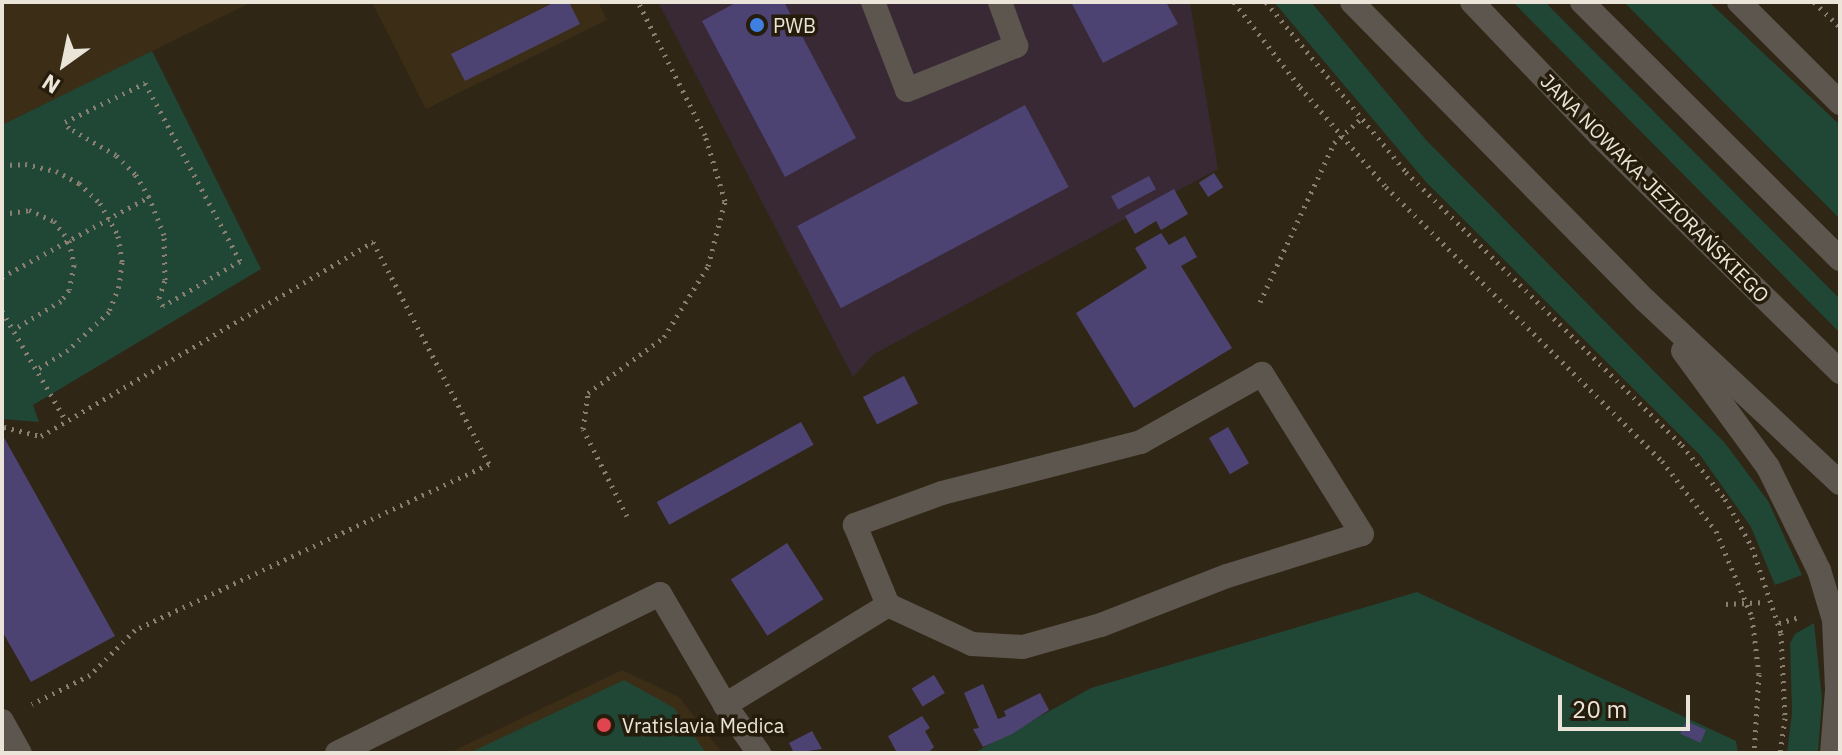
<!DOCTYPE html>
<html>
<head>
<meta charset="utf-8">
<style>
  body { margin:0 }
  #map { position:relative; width:1842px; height:755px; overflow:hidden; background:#302615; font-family:"IBM Plex Sans",sans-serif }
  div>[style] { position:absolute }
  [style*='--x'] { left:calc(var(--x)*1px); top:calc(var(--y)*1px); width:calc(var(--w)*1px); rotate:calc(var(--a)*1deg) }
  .commercial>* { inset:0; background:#382935 }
  .built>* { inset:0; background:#3c2e16 }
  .green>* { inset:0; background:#204636 }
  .building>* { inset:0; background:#4d4373; transform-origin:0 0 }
  .path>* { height:5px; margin-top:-2.5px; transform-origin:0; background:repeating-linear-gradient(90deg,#887f71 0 2px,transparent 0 8px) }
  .service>* { height:24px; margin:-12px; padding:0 12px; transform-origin:12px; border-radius:12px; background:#5c564e }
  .tertiary>* { height:24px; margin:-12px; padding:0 12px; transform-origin:12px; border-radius:12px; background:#5c564e }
  .dots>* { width:22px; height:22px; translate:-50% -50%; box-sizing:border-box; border:4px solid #261c0b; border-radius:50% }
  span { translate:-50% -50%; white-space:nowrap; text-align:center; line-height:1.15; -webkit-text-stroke:7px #261c0b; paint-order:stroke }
  .poi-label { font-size:20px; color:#ebe4d9 }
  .left { translate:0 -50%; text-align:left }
  .street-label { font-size:20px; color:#ebe4d9 }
  .frame { position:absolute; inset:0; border:4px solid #ebe4d9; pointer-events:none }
  .north { position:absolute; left:24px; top:24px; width:80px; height:80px; -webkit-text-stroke:6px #261c0b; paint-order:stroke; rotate:213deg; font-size:22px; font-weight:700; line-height:32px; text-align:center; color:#ebe4d9 }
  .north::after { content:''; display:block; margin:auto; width:28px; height:36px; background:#ebe4d9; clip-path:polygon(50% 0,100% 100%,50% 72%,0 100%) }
  .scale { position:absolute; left:1558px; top:695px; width:132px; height:36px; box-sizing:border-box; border:4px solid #ebe4d9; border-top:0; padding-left:10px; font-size:24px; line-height:28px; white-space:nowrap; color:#ebe4d9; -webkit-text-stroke:6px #261c0b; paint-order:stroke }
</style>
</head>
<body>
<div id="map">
  <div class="commercial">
    <i style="clip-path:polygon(658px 2px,1190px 2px,1218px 169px,874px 354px,853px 377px)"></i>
  </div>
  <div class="built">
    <i style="clip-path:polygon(2px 2px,252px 2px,2px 125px)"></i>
    <i style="clip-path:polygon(372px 2px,598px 2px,607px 20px,426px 109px)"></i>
    <i style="clip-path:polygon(622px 670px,679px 697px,722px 753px,449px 753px)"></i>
  </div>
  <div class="green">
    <i style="clip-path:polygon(1274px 2px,1311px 2px,1427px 141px,1725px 443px,1768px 501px,1802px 575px,1775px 585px,1751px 527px,1700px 455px,1426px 182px)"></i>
    <i style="clip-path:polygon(1513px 2px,1545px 2px,1840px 299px,1840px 333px)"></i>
    <i style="clip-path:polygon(1624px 2px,1709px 2px,1840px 125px,1840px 219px)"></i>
    <i style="clip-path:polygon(152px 51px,261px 269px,33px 405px,39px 422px,2px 419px,2px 125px)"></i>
    <i style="clip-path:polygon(1417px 592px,1736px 741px,1738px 753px,974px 753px,1091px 688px)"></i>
    <i style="clip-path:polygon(1814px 623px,1822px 699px,1818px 753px,1787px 753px,1792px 713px,1790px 643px,1795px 634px)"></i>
    <i style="clip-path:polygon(624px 680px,674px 708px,706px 753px,469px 753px)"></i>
  </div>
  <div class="building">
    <i style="clip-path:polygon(555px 2px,569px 2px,580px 24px,465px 81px,451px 54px)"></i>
    <i style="clip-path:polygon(737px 2px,784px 2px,856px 138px,785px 177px,702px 21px)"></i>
    <i style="clip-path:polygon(1071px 2px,1166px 2px,1178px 24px,1103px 63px)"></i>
    <i style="left:1025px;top:105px;width:93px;height:258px;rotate:62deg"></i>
    <i style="left:1214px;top:173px;width:17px;height:18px;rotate:57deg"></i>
    <i style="left:1149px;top:176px;width:15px;height:43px;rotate:62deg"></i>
    <i style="clip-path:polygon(1174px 189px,1188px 214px,1161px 230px,1156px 221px,1135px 234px,1125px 216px)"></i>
    <i style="clip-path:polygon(1161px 233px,1169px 245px,1185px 236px,1197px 257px,1181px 266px,1232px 348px,1134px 408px,1076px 313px,1147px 268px,1135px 248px)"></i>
    <i style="left:904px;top:376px;width:31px;height:46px;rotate:63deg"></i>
    <i style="left:801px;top:422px;width:26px;height:165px;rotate:61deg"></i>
    <i style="left:1228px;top:427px;width:42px;height:22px;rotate:60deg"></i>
    <i style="clip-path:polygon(2px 434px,115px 636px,31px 682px,2px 631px)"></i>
    <i style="left:787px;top:543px;width:67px;height:67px;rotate:57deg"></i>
    <i style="left:934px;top:675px;width:21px;height:26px;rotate:59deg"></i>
    <i style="clip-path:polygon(983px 684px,998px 719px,1006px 716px,1004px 711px,1040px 693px,1049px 710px,1012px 734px,983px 747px,973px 729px,979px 728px,964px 693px)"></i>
    <i style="clip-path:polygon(922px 716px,930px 728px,925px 731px,934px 747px,928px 753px,897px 753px,888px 736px)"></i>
    <i style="left:1686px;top:721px;width:22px;height:14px;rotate:24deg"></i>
    <i style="clip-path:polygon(812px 731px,822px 749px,794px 753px,789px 743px)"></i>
  </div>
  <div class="path">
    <i style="--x:1234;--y:2;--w:108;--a:52.2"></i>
    <i style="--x:1300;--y:87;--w:132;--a:49.3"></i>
    <i style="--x:1386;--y:187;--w:389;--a:44.8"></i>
    <i style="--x:1662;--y:461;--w:88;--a:52.4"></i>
    <i style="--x:1716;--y:531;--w:93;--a:67.3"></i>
    <i style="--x:1752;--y:617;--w:57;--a:83"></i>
    <i style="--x:1759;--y:674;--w:79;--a:93.6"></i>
    <i style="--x:1266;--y:2;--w:220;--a:50.5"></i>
    <i style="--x:1406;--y:172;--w:388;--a:44.7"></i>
    <i style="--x:1682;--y:445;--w:69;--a:51.5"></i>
    <i style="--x:1725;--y:499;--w:55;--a:60.6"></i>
    <i style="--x:1752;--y:547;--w:91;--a:71.4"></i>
    <i style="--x:1781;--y:633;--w:85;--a:87.3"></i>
    <i style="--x:1785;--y:718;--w:35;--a:98"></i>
    <i style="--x:1814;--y:2;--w:36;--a:44"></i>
    <i style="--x:145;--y:83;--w:202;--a:61.9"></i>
    <i style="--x:240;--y:261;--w:89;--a:149.7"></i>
    <i style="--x:163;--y:306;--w:9;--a:-117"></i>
    <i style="--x:159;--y:298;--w:19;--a:-72"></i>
    <i style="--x:165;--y:280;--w:45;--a:-91.3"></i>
    <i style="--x:164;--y:235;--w:41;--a:-111.5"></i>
    <i style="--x:149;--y:197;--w:27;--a:-121"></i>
    <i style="--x:135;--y:174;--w:27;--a:-135"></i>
    <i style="--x:116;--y:155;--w:54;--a:-150.1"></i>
    <i style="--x:69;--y:128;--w:7;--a:-124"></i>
    <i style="--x:65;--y:122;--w:89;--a:-26"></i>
    <i style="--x:2;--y:165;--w:23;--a:-2"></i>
    <i style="--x:25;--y:164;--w:32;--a:13"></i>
    <i style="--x:56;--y:171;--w:26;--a:28"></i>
    <i style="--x:79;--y:183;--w:29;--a:44"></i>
    <i style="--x:100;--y:203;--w:38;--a:61"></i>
    <i style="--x:118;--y:236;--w:26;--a:81"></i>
    <i style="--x:122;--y:262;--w:24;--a:97"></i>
    <i style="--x:119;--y:286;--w:28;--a:111"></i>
    <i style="--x:109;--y:312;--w:56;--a:137.2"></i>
    <i style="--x:68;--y:350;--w:38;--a:148"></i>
    <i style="--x:2;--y:214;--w:27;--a:-8"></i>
    <i style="--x:29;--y:210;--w:27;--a:24"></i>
    <i style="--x:54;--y:221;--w:25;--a:53"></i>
    <i style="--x:69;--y:241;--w:25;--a:78"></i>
    <i style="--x:74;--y:265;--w:25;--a:101"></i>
    <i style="--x:69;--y:290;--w:14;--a:126"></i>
    <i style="--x:61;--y:301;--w:56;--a:148.9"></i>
    <i style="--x:2;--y:277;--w:167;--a:-28.6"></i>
    <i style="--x:1260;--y:302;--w:175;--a:-65"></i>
    <i style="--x:1334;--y:143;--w:36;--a:-42"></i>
    <i style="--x:2;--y:311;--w:127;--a:59.8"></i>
    <i style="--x:4;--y:427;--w:38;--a:14"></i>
    <i style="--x:41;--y:436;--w:385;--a:-30.3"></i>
    <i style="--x:373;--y:242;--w:250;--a:62.4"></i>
    <i style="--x:489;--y:464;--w:391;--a:154.9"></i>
    <i style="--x:135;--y:630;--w:64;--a:135"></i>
    <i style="--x:90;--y:675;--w:65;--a:153.4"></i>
    <i style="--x:627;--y:516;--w:97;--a:-116.8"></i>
    <i style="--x:583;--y:429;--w:36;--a:-82"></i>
    <i style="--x:588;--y:393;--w:94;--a:-36.4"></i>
    <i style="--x:664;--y:337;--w:84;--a:-58.2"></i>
    <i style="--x:708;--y:266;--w:67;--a:-75.3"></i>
    <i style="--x:725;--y:201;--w:69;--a:-106.9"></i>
    <i style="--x:705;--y:135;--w:149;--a:-116.7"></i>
    <i style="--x:1726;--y:604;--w:40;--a:-2.9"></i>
    <i style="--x:1779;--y:623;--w:19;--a:-16"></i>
  </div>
  <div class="service">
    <i style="--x:873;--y:2;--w:94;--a:68.9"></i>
    <i style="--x:907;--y:90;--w:118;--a:-22"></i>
    <i style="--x:1016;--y:46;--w:47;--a:-110"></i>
    <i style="--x:725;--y:705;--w:191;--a:-31.5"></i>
    <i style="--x:888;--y:605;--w:93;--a:24.9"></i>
    <i style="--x:972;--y:644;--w:51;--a:3.4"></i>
    <i style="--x:1023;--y:647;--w:81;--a:-15.8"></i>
    <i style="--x:1101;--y:625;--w:135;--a:-21.3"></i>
    <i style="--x:1227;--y:576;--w:141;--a:-17.3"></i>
    <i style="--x:1362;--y:534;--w:189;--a:-122"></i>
    <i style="--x:1262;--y:374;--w:139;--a:150.7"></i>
    <i style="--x:1141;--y:442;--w:205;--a:165.6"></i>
    <i style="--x:942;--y:493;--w:93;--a:159.8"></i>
    <i style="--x:855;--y:525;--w:87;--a:67.6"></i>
    <i style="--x:2;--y:721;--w:37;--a:61"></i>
    <i style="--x:337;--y:753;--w:360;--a:-26.2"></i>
    <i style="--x:660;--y:594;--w:129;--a:59.6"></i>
    <i style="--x:725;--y:705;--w:59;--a:54.7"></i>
  </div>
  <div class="tertiary">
    <i style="--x:1352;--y:2;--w:419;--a:45.5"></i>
    <i style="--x:1646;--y:301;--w:266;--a:43.2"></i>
    <i style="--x:1472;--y:2;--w:185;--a:46.3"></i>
    <i style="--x:1600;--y:136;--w:337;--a:44.5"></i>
    <i style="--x:1582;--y:2;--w:364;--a:44.9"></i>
    <i style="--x:1739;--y:2;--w:143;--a:45"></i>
    <i style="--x:1683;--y:351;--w:144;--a:53.8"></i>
    <i style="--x:1768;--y:467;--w:115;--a:63.7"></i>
    <i style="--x:1819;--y:570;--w:52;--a:73.3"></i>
    <i style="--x:1834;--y:620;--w:70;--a:87.5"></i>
    <i style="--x:1837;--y:690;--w:63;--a:94.5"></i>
  </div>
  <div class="dots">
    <i style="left:757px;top:25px;background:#3f7fe0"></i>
    <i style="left:604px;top:725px;background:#e0444e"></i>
  </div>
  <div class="poi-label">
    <span class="left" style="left:773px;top:25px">PWB</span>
    <span class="left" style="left:622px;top:725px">Vratislavia Medica</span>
  </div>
  <div class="street-label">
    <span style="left:1655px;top:188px;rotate:45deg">JANA NOWAKA-JEZIORAŃSKIEGO</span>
  </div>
  <div class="frame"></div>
  <div class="north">N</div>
  <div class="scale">20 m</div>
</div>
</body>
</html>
